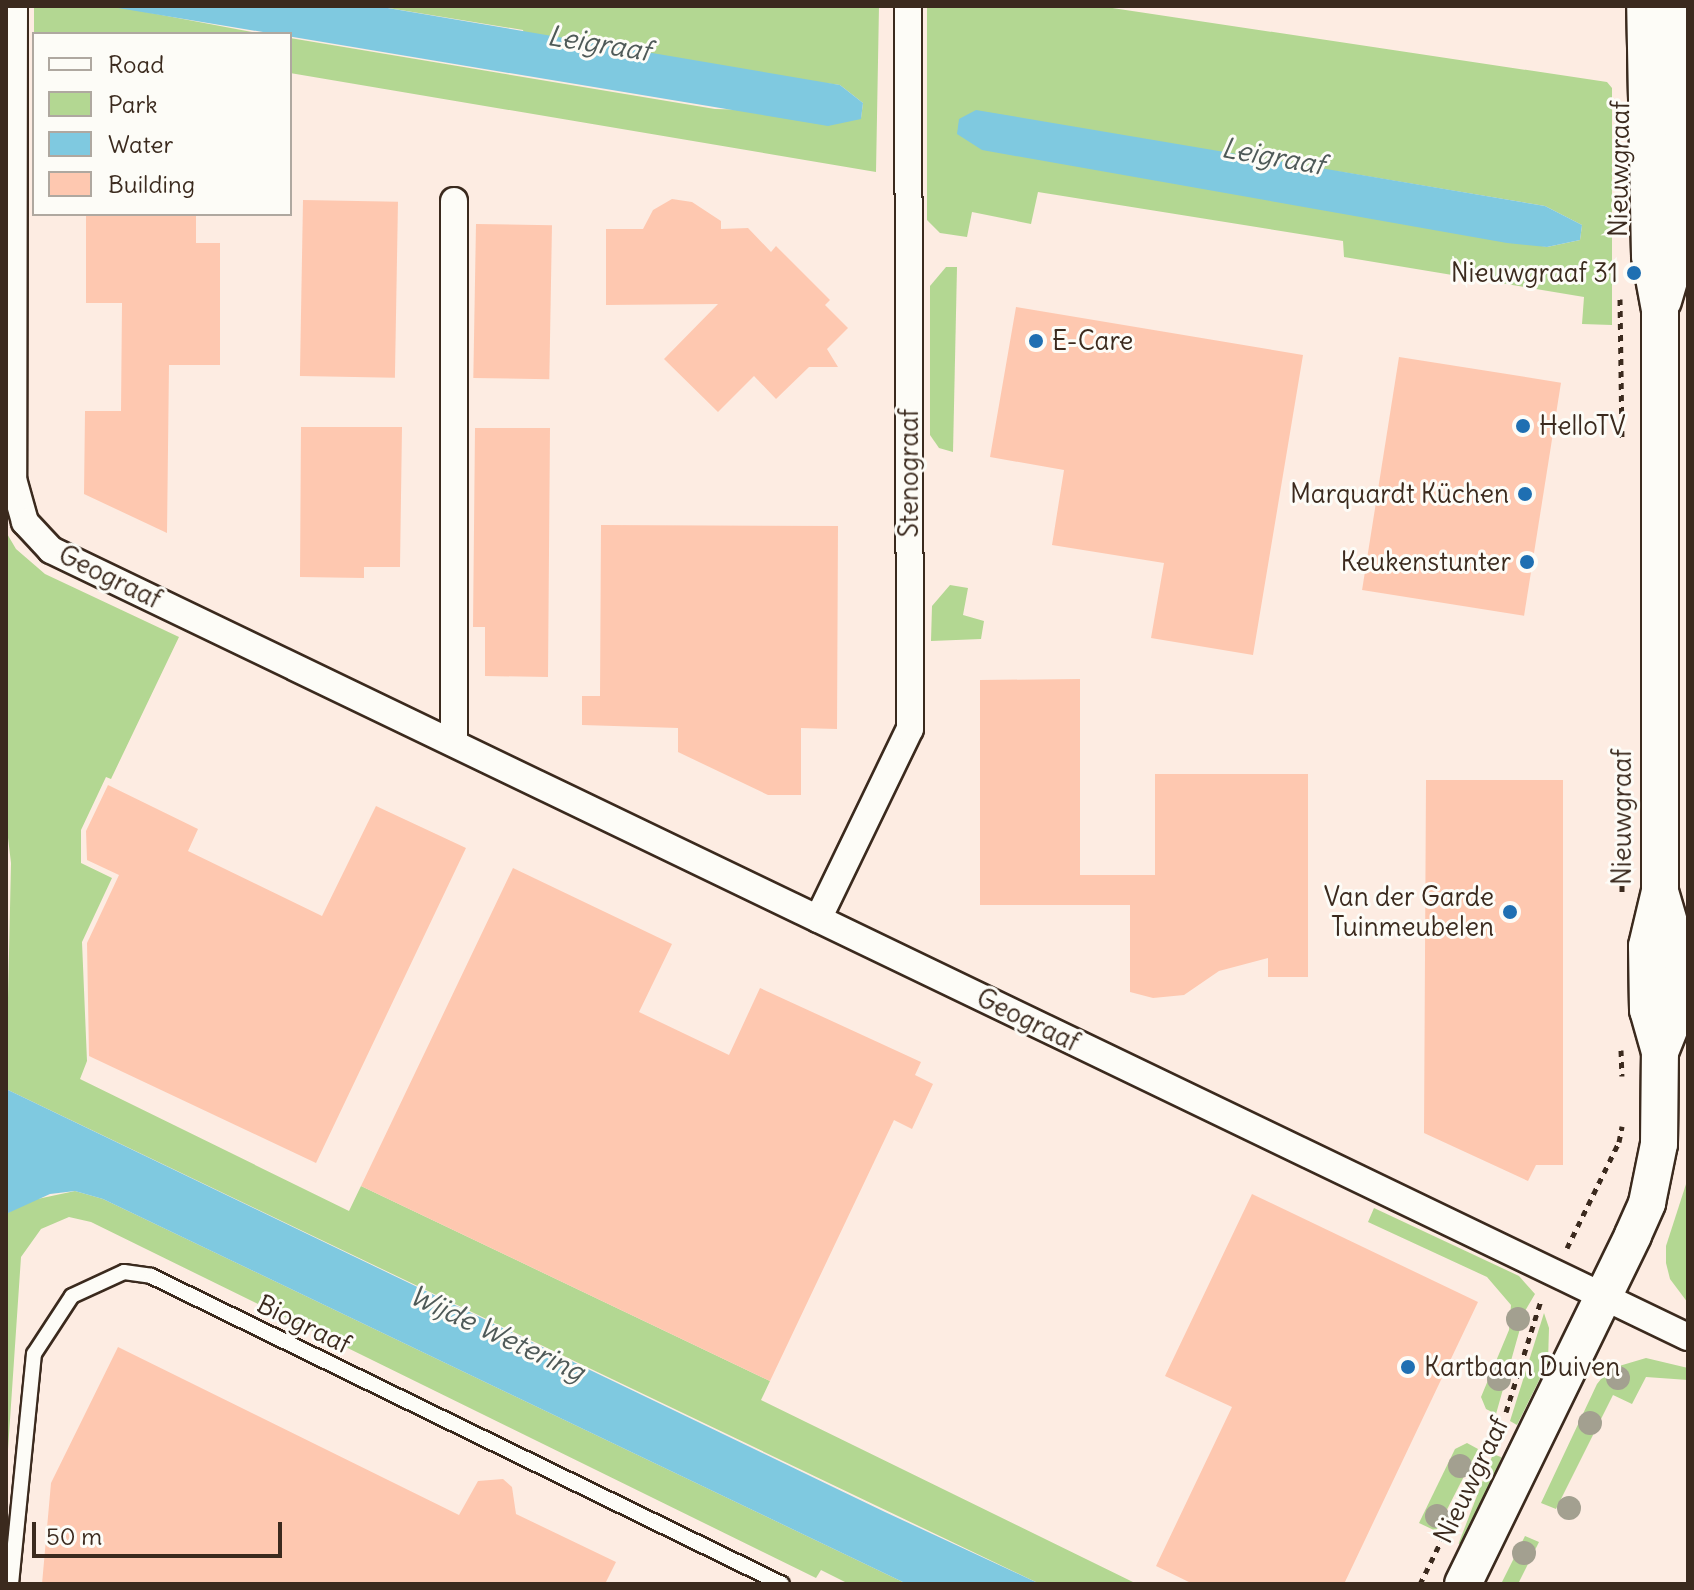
<!DOCTYPE html>
<html>
<head>
<meta charset="utf-8">
<style>
  body { margin:0 }
  #map { position:relative; width:1694px; height:1590px; overflow:hidden; background:#fdfcf7; font-family:Delius,sans-serif }
  div>[style] { position:absolute }
  [style*='--x'] { left:calc(var(--x)*1px); top:calc(var(--y)*1px); width:calc(var(--w)*1px); rotate:calc(var(--a)*1deg) }
  .built>* { inset:0; background:#fdece2 }
  .green>* { inset:0; background:#b3d792; transform-origin:0 0 }
  .water>* { inset:0; background:#7fc9e0 }
  .building>* { inset:0; background:#fec8b0; transform-origin:0 0 }
  .path>* { height:5px; margin-top:-2.5px; transform-origin:0; background:repeating-linear-gradient(90deg,#3b2a1e 0 6px,transparent 0 12px) }
  .roads { filter:drop-shadow(2px 0 #3b2a1e) drop-shadow(-2px 0 #3b2a1e) drop-shadow(0 2px #3b2a1e) drop-shadow(0 -2px #3b2a1e) }
  .lane>* { height:14px; margin:-7px; padding:0 7px; transform-origin:7px; border-radius:7px; background:#fdfcf7 }
  .street>* { height:26px; margin:-13px; padding:0 13px; transform-origin:13px; border-radius:13px; background:#fdfcf7 }
  .secondary>* { height:36px; margin:-18px; padding:0 18px; transform-origin:18px; border-radius:18px; background:#fdfcf7 }
  .trees>* { width:24px; height:24px; margin:-12px; border-radius:50%; background:#a3a090 }
  .dots>* { width:22px; height:22px; translate:-50% -50%; box-sizing:border-box; border:4px solid #fdfcf7; border-radius:50% }
  span { translate:-50% -50%; white-space:nowrap; text-align:center; line-height:1.15; -webkit-text-stroke:6px #fdfcf7; paint-order:stroke }
  .street-label { font-size:26px; color:#3b2a1e }
  .poi-label { font-size:26px; color:#3b2a1e }
  .right { translate:-100% -50%; text-align:right }
  .left { translate:0 -50%; text-align:left }
  .water-label { font-size:28px; color:#4f5a58; font-style:italic }
  .frame { position:absolute; inset:0; border:8px solid #3b2a1e; pointer-events:none }
  .legend { position:absolute; left:32px; top:32px; width:260px; height:184px; box-sizing:border-box; background:#fdfcf7; border:2px solid #afa8a0; margin:0; padding:10px 14px; list-style:none; font-size:24px; color:#3b2a1e }
  .legend li { display:flex; align-items:center; gap:16px; height:40px }
  .legend b { width:40px; border:2px solid #afa8a0 }
  .scale { position:absolute; left:32px; top:1522px; width:250px; height:36px; box-sizing:border-box; border:4px solid #3b2a1e; border-top:0; padding-left:10px; font-size:24px; line-height:28px; white-space:nowrap; color:#3b2a1e; -webkit-text-stroke:6px #fdfcf7; paint-order:stroke }
</style>
</head>
<body>
<div id="map">
  <div class="built">
    <i style="clip-path:polygon(evenodd,6px 6px,1688px 6px,1688px 1584px,6px 1584px,6px 6px,34px 34px,290px 34px,290px 214px,34px 214px,34px 34px)"></i>
  </div>
  <div class="green">
    <i style="clip-path:polygon(34px 6px,114px 6px,263px 34px,34px 34px)"></i>
    <i style="clip-path:polygon(376px 6px,879px 6px,876px 172px,290px 73px,290px 38px,715px 109px,848px 113px,861px 118px,863px 103px,840px 85px,527px 46px,523px 30px)"></i>
    <i style="clip-path:polygon(evenodd,927px 6px,1099px 6px,1607px 82px,1612px 88px,1612px 325px,1582px 324px,1584px 297px,1344px 257px,1343px 241px,1038px 192px,1031px 224px,972px 212px,967px 237px,940px 233px,927px 220px,927px 6px,960px 134px,1342px 172px,1545px 206px,1582px 225px,1580px 240px,1547px 247px,960px 134px)"></i>
    <i style="clip-path:polygon(946px 267px,957px 267px,953px 452px,939px 448px,930px 435px,930px 286px)"></i>
    <i style="clip-path:polygon(6px 532px,16px 549px,45px 574px,179px 637px,111px 779px,106px 777px,81px 830px,81px 863px,112px 878px,82px 942px,87px 1061px,80px 1079px,349px 1211px,361px 1186px,770px 1381px,761px 1400px,1137px 1584px,1040px 1584px,6px 1089px,11px 863px,6px 821px)"></i>
    <i style="clip-path:polygon(950px 585px,968px 588px,963px 615px,984px 621px,981px 639px,931px 641px,932px 606px)"></i>
    <i style="clip-path:polygon(1688px 1178px,1688px 1303px,1670px 1279px,1666px 1263px,1666px 1246px)"></i>
    <i style="clip-path:polygon(75px 1191px,103px 1199px,907px 1584px,849px 1584px,821px 1570px,816px 1578px,91px 1222px,69px 1217px,41px 1229px,21px 1257px,6px 1479px,6px 1214px,28px 1201px)"></i>
    <i style="clip-path:polygon(1374px 1208px,1519px 1276px,1535px 1294px,1525px 1311px,1496px 1414px,1486px 1409px,1481px 1397px,1509px 1330px,1511px 1305px,1487px 1277px,1368px 1222px)"></i>
    <i style="clip-path:polygon(1544px 1313px,1549px 1328px,1548px 1362px,1517px 1425px,1510px 1421px)"></i>
    <i style="clip-path:polygon(1646px 1358px,1688px 1368px,1688px 1380px,1646px 1377px,1632px 1404px,1613px 1395px,1556px 1509px,1541px 1503px,1597px 1384px,1609px 1369px)"></i>
    <i style="clip-path:polygon(1467px 1443px,1478px 1449px,1436px 1531px,1419px 1523px,1455px 1449px)"></i>
    <i style="left:1493px;top:1454px;width:9px;height:96px;rotate:21deg"></i>
    <i style="clip-path:polygon(1525px 1536px,1539px 1542px,1518px 1584px,1501px 1584px)"></i>
  </div>
  <div class="water">
    <i style="clip-path:polygon(106px 6px,376px 6px,840px 85px,863px 103px,861px 119px,828px 126px)"></i>
    <i style="clip-path:polygon(976px 110px,1545px 206px,1582px 225px,1580px 240px,1547px 247px,1507px 243px,982px 150px,957px 134px,959px 119px)"></i>
    <i style="clip-path:polygon(6px 1089px,885px 1512px,1040px 1584px,907px 1584px,103px 1199px,75px 1191px,50px 1194px,6px 1214px)"></i>
  </div>
  <div class="building">
    <i style="clip-path:polygon(672px 199px,692px 202px,721px 221px,721px 229px,748px 228px,771px 252px,776px 246px,830px 300px,825px 305px,848px 328px,827px 349px,838px 367px,809px 367px,776px 399px,754px 376px,718px 412px,664px 359px,718px 304px,606px 305px,606px 229px,643px 229px,653px 210px)"></i>
    <i style="left:303px;top:200px;width:95px;height:176px;rotate:1deg"></i>
    <i style="clip-path:polygon(86px 214px,196px 214px,196px 243px,220px 243px,220px 365px,169px 365px,167px 533px,84px 494px,85px 411px,121px 411px,122px 303px,86px 303px)"></i>
    <i style="left:476px;top:224px;width:76px;height:154px;rotate:1deg"></i>
    <i style="clip-path:polygon(1016px 307px,1303px 355px,1253px 655px,1151px 638px,1164px 563px,1052px 545px,1064px 470px,990px 457px)"></i>
    <i style="left:1399px;top:357px;width:164px;height:236px;rotate:9deg"></i>
    <i style="clip-path:polygon(301px 427px,402px 427px,400px 567px,364px 567px,364px 578px,300px 577px)"></i>
    <i style="clip-path:polygon(475px 428px,550px 428px,548px 677px,485px 676px,485px 627px,473px 627px)"></i>
    <i style="clip-path:polygon(601px 525px,838px 526px,837px 729px,801px 728px,801px 795px,768px 795px,678px 752px,678px 728px,582px 725px,582px 696px,600px 696px)"></i>
    <i style="clip-path:polygon(1080px 679px,1080px 875px,1155px 875px,1155px 774px,1308px 774px,1308px 977px,1268px 977px,1268px 958px,1219px 971px,1184px 995px,1153px 998px,1130px 992px,1130px 905px,980px 905px,980px 680px)"></i>
    <i style="clip-path:polygon(1426px 780px,1563px 780px,1563px 1165px,1536px 1165px,1528px 1181px,1424px 1133px)"></i>
    <i style="clip-path:polygon(108px 785px,198px 829px,188px 851px,322px 916px,376px 806px,466px 848px,316px 1163px,89px 1056px,87px 943px,119px 875px,87px 860px,86px 831px)"></i>
    <i style="clip-path:polygon(513px 868px,672px 944px,639px 1012px,729px 1055px,760px 988px,921px 1062px,915px 1075px,933px 1084px,912px 1129px,894px 1120px,770px 1381px,361px 1186px)"></i>
    <i style="clip-path:polygon(1252px 1194px,1478px 1302px,1344px 1584px,1193px 1584px,1156px 1566px,1232px 1407px,1165px 1376px)"></i>
    <i style="clip-path:polygon(118px 1347px,459px 1515px,478px 1481px,503px 1479px,512px 1487px,516px 1514px,616px 1562px,605px 1584px,42px 1584px,51px 1483px)"></i>
  </div>
  <div class="path">
    <i style="--x:1620;--y:299;--w:142;--a:89.2"></i>
    <i style="--x:1622;--y:892;--w:50;--a:-90"></i>
    <i style="--x:1621;--y:1050;--w:26;--a:88"></i>
    <i style="--x:1567;--y:1248;--w:118;--a:-63.9"></i>
    <i style="--x:1619;--y:1142;--w:16;--a:-79"></i>
    <i style="--x:1506;--y:1412;--w:117;--a:-72.6"></i>
    <i style="--x:1420;--y:1584;--w:102;--a:-63.9"></i>
  </div>
  <div class="roads">
    <div class="lane">
      <i style="--x:11;--y:1584;--w:231;--a:-84.3"></i>
      <i style="--x:34;--y:1354;--w:69;--a:-56.8"></i>
      <i style="--x:72;--y:1296;--w:57;--a:-24.8"></i>
      <i style="--x:124;--y:1272;--w:27;--a:8"></i>
      <i style="--x:151;--y:1276;--w:702;--a:26.02"></i>
    </div>
    <div class="street">
      <i style="--x:14;--y:6;--w:473;--a:90.1"></i>
      <i style="--x:13;--y:479;--w:45;--a:74.4"></i>
      <i style="--x:25;--y:522;--w:38;--a:47"></i>
      <i style="--x:51;--y:550;--w:1816;--a:25.68"></i>
      <i style="--x:454;--y:740;--w:539;--a:-90"></i>
      <i style="--x:818;--y:919;--w:211;--a:-64.2"></i>
      <i style="--x:910;--y:729;--w:723;--a:-90.16"></i>
    </div>
    <div class="secondary">
      <i style="--x:1663;--y:301;--w:46;--a:-73.5"></i>
      <i style="--x:1676;--y:257;--w:251;--a:-88.9"></i>
      <i style="--x:1660;--y:1052;--w:45;--a:-68"></i>
      <i style="--x:1677;--y:1010;--w:64;--a:-90.9"></i>
      <i style="--x:1676;--y:946;--w:53;--a:-106.4"></i>
      <i style="--x:1463;--y:1584;--w:388;--a:-64"></i>
      <i style="--x:1633;--y:1235;--w:35;--a:-66"></i>
      <i style="--x:1647;--y:1203;--w:60;--a:-78.5"></i>
      <i style="--x:1659;--y:1144;--w:92;--a:-89.4"></i>
      <i style="--x:1660;--y:1052;--w:44;--a:-105.9"></i>
      <i style="--x:1648;--y:1010;--w:64;--a:-90.9"></i>
      <i style="--x:1647;--y:946;--w:57;--a:-76.7"></i>
      <i style="--x:1660;--y:891;--w:581;--a:-90"></i>
      <i style="--x:1660;--y:310;--w:55;--a:-100.5"></i>
      <i style="--x:1650;--y:256;--w:250;--a:-91.1"></i>
    </div>
  </div>
  <div class="trees">
    <i style="left:1518px;top:1319px"></i>
    <i style="left:1618px;top:1378px"></i>
    <i style="left:1499px;top:1379px"></i>
    <i style="left:1590px;top:1423px"></i>
    <i style="left:1460px;top:1466px"></i>
    <i style="left:1569px;top:1508px"></i>
    <i style="left:1437px;top:1516px"></i>
    <i style="left:1524px;top:1553px"></i>
  </div>
  <div class="dots">
    <i style="left:1634px;top:273px;background:#1f6fb2"></i>
    <i style="left:1036px;top:341px;background:#1f6fb2"></i>
    <i style="left:1523px;top:426px;background:#1f6fb2"></i>
    <i style="left:1525px;top:494px;background:#1f6fb2"></i>
    <i style="left:1527px;top:562px;background:#1f6fb2"></i>
    <i style="left:1510px;top:912px;background:#1f6fb2"></i>
    <i style="left:1408px;top:1367px;background:#1f6fb2"></i>
  </div>
  <div class="street-label">
    <span style="left:1619px;top:169px;rotate:-89deg">Nieuwgraaf</span>
    <span style="left:909px;top:473px;rotate:-90deg">Stenograaf</span>
    <span style="left:110px;top:577px;rotate:26deg">Geograaf</span>
    <span style="left:1622px;top:817px;rotate:-90deg">Nieuwgraaf</span>
    <span style="left:1028px;top:1020px;rotate:26deg">Geograaf</span>
    <span style="left:304px;top:1324px;rotate:26deg">Biograaf</span>
    <span style="left:1471px;top:1480px;rotate:-64deg">Nieuwgraaf</span>
  </div>
  <div class="poi-label">
    <span class="right" style="left:1618px;top:273px">Nieuwgraaf 31</span>
    <span class="left" style="left:1052px;top:341px">E-Care</span>
    <span class="left" style="left:1539px;top:426px">HelloTV</span>
    <span class="right" style="left:1509px;top:494px">Marquardt Küchen</span>
    <span class="right" style="left:1511px;top:562px">Keukenstunter</span>
    <span class="right" style="left:1494px;top:912px">Van der Garde<br>Tuinmeubelen</span>
    <span class="left" style="left:1424px;top:1367px">Kartbaan Duiven</span>
  </div>
  <div class="water-label">
    <span style="left:599px;top:43px;rotate:9deg">Leigraaf</span>
    <span style="left:1273px;top:156px;rotate:10deg">Leigraaf</span>
    <span style="left:497px;top:1333px;rotate:25deg">Wijde Wetering</span>
  </div>
  <div class="frame"></div>
  <ul class="legend">
  <li><b style="height:10px;background:#fdfcf7"></b>Road</li>
  <li><b style="height:22px;background:#b3d792"></b>Park</li>
  <li><b style="height:22px;background:#7fc9e0"></b>Water</li>
  <li><b style="height:22px;background:#fec8b0"></b>Building</li>
  </ul>
  <div class="scale">50 m</div>
</div>
</body>
</html>
